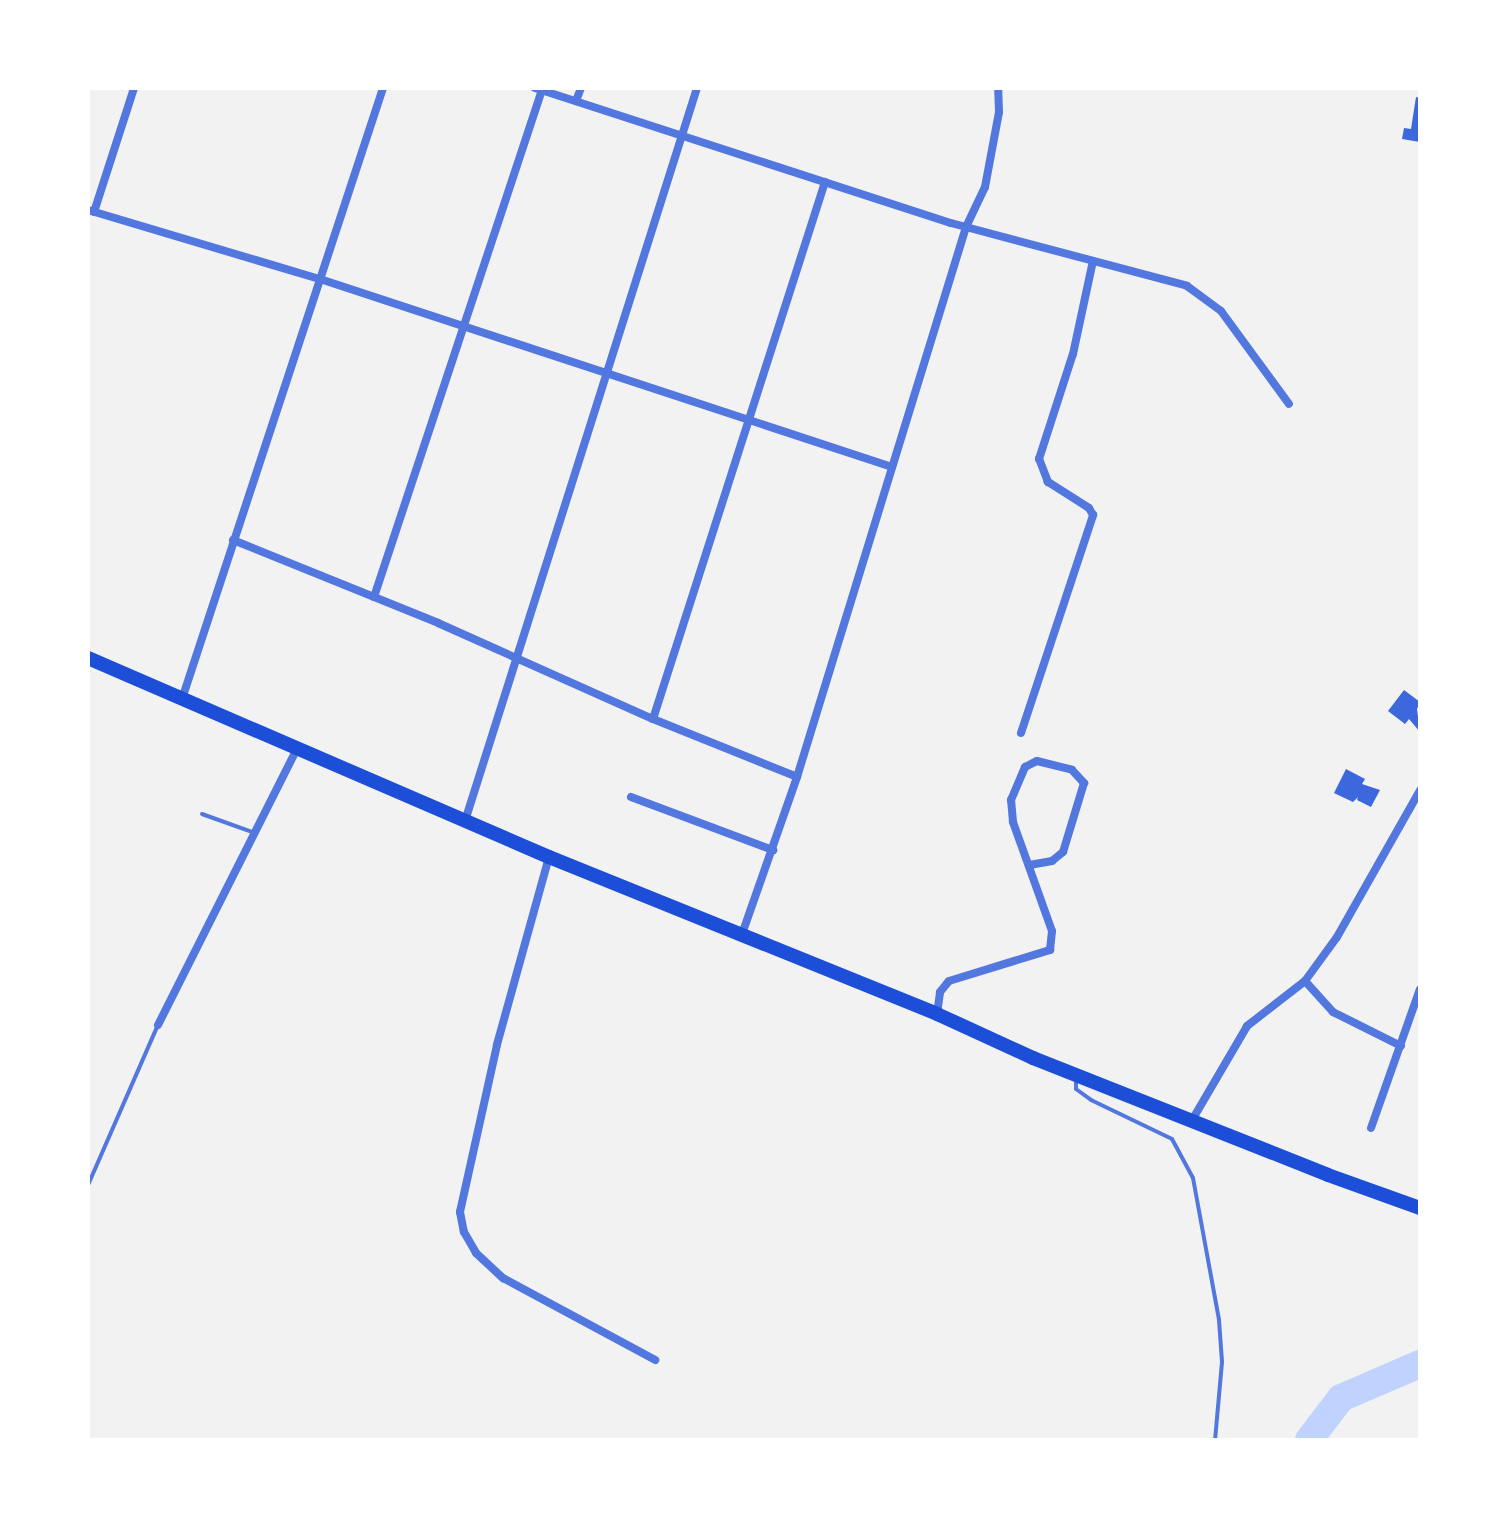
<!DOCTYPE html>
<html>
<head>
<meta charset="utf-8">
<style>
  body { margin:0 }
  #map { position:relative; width:1508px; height:1528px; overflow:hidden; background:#f2f2f2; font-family:"Archivo Narrow",sans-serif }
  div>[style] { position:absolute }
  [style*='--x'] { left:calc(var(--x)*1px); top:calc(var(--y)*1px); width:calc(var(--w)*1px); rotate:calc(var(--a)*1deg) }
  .river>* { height:28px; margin:-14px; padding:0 14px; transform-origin:14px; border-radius:14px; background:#bfd3fe }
  .building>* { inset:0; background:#3d67dc }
  .service>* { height:4px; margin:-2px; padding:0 2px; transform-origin:2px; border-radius:2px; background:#5277de }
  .minor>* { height:8px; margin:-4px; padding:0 4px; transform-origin:4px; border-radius:4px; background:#5277de }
  .primary>* { height:14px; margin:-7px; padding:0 7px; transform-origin:7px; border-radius:7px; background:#1d4ed8 }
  span { translate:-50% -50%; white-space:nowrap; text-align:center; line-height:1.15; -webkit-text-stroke:7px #fff; paint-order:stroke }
  .frame { position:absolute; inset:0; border:90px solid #fff; pointer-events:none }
</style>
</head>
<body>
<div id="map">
  <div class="river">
    <i style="--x:1309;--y:1440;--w:53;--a:-52.7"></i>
    <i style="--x:1341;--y:1398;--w:86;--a:-23.3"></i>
  </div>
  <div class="building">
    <i style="clip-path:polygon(1416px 97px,1420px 98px,1420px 142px,1402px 139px,1404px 128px,1411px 129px)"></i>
    <i style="clip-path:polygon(1404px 690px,1420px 702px,1417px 709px,1420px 732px,1409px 719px,1405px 724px,1388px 711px)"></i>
    <i style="clip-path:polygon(1346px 769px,1365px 779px,1362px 784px,1380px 790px,1371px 807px,1357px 800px,1358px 797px,1353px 802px,1334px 793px)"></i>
  </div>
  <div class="service">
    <i style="--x:202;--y:814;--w:53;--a:19.8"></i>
    <i style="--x:1076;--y:1077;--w:12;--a:90"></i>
    <i style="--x:1076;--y:1089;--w:19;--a:36"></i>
    <i style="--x:1091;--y:1100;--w:90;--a:25.7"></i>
    <i style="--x:1172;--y:1139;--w:44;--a:61.7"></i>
    <i style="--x:1193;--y:1178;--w:144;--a:79.6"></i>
    <i style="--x:1219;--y:1320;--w:42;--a:85.9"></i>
    <i style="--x:1222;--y:1362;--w:78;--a:95.1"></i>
    <i style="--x:88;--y:1185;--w:172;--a:-66.4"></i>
  </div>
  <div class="minor">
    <i style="--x:535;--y:88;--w:437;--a:18"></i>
    <i style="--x:951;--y:223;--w:244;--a:14.9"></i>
    <i style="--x:1187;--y:286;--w:42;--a:36.3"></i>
    <i style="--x:1221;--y:311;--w:115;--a:53.8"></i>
    <i style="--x:576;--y:101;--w:14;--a:-69"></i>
    <i style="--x:88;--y:210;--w:245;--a:16.6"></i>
    <i style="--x:323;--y:280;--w:599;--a:18.19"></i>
    <i style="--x:94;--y:212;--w:130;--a:-72.1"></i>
    <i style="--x:233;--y:540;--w:221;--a:22"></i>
    <i style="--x:438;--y:623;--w:235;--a:24.1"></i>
    <i style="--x:653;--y:719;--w:155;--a:21.9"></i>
    <i style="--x:374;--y:597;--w:534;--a:-71.67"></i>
    <i style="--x:182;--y:699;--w:643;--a:-71.79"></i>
    <i style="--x:653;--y:719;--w:564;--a:-72.24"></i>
    <i style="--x:1021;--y:733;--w:230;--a:-71.7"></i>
    <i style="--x:1093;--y:515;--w:8;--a:-120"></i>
    <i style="--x:1089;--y:508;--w:49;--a:-147.6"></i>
    <i style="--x:1048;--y:482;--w:25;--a:-111"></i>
    <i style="--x:1039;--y:459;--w:110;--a:-72.1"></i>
    <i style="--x:1073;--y:354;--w:95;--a:-77.9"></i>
    <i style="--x:631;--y:797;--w:152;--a:20.5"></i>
    <i style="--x:465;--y:821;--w:769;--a:-72.44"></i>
    <i style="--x:549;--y:857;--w:195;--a:105.5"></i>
    <i style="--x:497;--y:1045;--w:171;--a:102.5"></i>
    <i style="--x:460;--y:1212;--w:20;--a:79"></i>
    <i style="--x:464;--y:1232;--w:24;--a:60"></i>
    <i style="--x:476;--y:1253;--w:37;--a:43"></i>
    <i style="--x:503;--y:1278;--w:173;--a:28.3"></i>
    <i style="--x:741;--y:937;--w:170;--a:-70.7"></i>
    <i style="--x:797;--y:777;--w:575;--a:-72.92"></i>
    <i style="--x:966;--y:227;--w:44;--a:-64.6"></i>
    <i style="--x:985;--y:187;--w:76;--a:-79.4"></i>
    <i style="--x:999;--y:112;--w:24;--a:-92"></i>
    <i style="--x:1305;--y:981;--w:42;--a:47.9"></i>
    <i style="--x:1333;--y:1012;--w:76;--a:26.6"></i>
    <i style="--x:937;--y:1014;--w:22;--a:-82"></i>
    <i style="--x:940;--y:992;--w:14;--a:-51"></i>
    <i style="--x:949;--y:981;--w:106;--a:-17.1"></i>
    <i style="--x:1050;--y:950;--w:19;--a:-84"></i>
    <i style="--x:1052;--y:931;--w:116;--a:-109.7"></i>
    <i style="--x:1013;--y:822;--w:22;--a:-95"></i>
    <i style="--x:1011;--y:800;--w:36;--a:-67"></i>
    <i style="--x:1025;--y:767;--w:13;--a:-27"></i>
    <i style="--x:1037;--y:761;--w:36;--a:14"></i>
    <i style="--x:1072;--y:770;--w:18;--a:47"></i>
    <i style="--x:1084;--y:783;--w:72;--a:106.9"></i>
    <i style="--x:1063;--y:852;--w:14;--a:141"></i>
    <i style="--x:1052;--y:861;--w:23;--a:170"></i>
    <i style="--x:158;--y:1025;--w:309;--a:-63.3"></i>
    <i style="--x:1191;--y:1122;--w:111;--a:-59.7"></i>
    <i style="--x:1247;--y:1026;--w:73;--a:-37.8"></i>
    <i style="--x:1305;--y:981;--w:54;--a:-54"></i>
    <i style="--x:1337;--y:937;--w:169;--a:-60.5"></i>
    <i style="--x:1371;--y:1128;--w:147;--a:-70.6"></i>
  </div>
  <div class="primary">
    <i style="--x:88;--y:658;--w:502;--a:23.35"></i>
    <i style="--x:549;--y:857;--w:419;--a:22"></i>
    <i style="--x:937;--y:1014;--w:106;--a:24.6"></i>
    <i style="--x:1033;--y:1058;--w:317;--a:21.6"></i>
    <i style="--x:1328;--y:1175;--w:98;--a:19.7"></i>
  </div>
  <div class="frame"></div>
</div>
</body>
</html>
